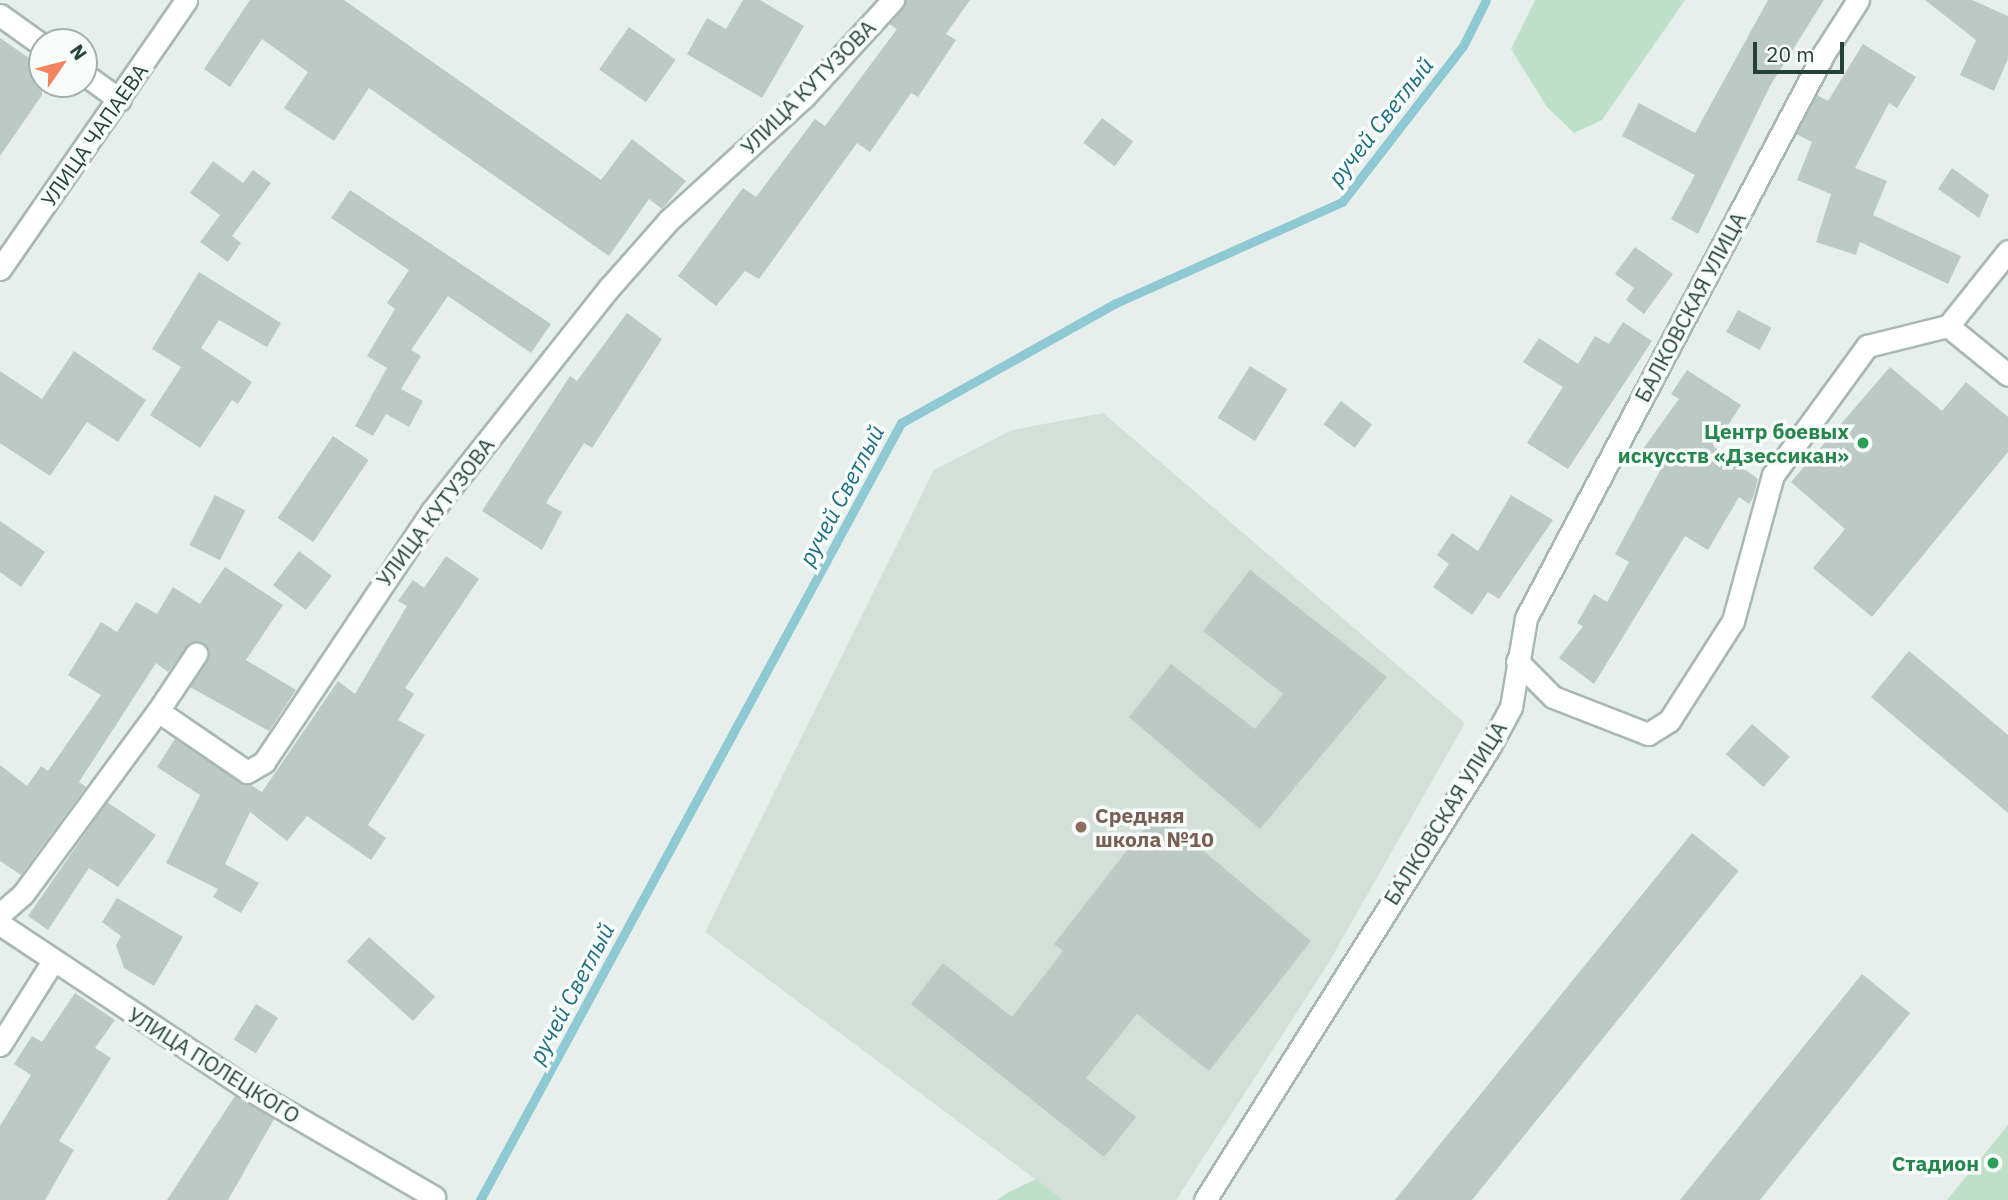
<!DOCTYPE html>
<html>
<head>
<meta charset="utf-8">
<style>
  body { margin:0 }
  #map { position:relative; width:2008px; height:1200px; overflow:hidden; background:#e6efeb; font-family:"IBM Plex Sans",sans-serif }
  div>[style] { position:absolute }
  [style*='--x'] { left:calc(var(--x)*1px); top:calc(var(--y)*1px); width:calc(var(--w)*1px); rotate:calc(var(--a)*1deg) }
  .built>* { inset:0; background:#d4dfda }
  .green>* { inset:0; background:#bfe0c8 }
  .stream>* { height:9px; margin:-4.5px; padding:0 4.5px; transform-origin:4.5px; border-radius:4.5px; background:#8ec9d4 }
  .building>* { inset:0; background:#bbcac4; transform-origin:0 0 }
  .roads { filter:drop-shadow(2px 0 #a8b8b2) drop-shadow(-2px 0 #a8b8b2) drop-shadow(0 2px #a8b8b2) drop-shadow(0 -2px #a8b8b2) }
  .minor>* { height:21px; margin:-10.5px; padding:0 10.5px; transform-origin:10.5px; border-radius:10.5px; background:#fff }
  .dots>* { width:19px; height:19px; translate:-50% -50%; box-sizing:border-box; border:4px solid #f7fbf9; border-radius:50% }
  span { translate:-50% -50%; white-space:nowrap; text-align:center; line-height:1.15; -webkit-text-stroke:7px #f7fbf9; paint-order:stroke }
  .street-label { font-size:21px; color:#24423a }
  .leisure-label { font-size:21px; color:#27864d; font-weight:700 }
  .right { translate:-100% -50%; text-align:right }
  .education-label { font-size:21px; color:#785e54; font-weight:700 }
  .left { translate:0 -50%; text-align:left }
  .water-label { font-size:23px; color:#1c6f80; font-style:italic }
  .north { position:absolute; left:28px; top:28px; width:70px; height:70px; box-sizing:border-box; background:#f7fbf9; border:2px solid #a3b1ad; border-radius:50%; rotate:55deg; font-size:19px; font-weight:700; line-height:28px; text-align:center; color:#24423a }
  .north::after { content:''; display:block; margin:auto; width:24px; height:32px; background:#f4845f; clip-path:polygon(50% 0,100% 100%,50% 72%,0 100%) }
  .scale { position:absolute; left:1753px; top:42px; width:91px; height:32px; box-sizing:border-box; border:4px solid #24423a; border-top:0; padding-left:9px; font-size:21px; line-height:24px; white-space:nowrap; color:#24423a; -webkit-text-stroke:5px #f7fbf9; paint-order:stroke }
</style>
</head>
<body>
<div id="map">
  <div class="built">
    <i style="clip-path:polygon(1103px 413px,1465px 723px,1328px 964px,1176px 1200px,1063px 1200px,705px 932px,934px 470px,1012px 430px)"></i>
  </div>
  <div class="green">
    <i style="clip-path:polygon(1535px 0,1685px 0,1602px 120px,1574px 133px,1547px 107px,1511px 49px)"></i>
    <i style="clip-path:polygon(2008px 1125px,2008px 1200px,1947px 1200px)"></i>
    <i style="clip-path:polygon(1036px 1179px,1063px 1200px,997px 1200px,1007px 1193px)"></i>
  </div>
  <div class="stream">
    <i style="--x:480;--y:1200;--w:884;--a:-61.55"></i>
    <i style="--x:901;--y:423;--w:246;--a:-29.2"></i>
    <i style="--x:1116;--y:303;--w:248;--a:-24.1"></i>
    <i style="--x:1342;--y:202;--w:197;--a:-52.2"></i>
    <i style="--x:1463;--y:46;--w:51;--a:-63.4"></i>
  </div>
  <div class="building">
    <i style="clip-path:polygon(250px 0,344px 0,601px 180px,632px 139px,686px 181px,662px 209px,649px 199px,609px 256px,369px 88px,334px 141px,284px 108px,308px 72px,262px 39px,230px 87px,204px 69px)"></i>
    <i style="clip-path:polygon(743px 0,760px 0,804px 26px,762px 98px,687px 54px,707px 18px,726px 29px)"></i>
    <i style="clip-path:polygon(906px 0,970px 0,946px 34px,956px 40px,918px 97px,911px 93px,870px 152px,857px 143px,759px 279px,745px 271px,716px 306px,678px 276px,743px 188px,756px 197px,815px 119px,825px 126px,897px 29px,889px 24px)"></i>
    <i style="clip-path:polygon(1768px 0,1824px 0,1770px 86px,1698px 234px,1671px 219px,1695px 175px,1622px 136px,1639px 103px,1695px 133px)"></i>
    <i style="clip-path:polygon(1925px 0,1972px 0,2008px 16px,2008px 59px,1994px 91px,1960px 75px,1976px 40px)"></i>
    <i style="left:629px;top:27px;width:57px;height:52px;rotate:35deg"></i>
    <i style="clip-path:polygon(0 38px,42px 67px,42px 95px,0 156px)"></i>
    <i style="clip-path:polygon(1863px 44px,1916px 77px,1897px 108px,1889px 103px,1855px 168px,1887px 181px,1873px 215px,1961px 256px,1948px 284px,1860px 242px,1856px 255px,1816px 242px,1831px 194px,1797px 180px,1812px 142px,1796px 134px,1817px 95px,1828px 101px)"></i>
    <i style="left:1102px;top:118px;width:39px;height:31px;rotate:37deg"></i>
    <i style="clip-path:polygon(213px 161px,243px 183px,253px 170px,271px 183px,232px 236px,241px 243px,228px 262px,200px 242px,220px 215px,190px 193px)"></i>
    <i style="clip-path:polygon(1952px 168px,1989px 195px,1979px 218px,1938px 189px)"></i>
    <i style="clip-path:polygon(350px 190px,551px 324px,531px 353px,448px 296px,411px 350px,421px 356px,401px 389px,423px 401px,409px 427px,386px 414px,373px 436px,355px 426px,387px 368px,367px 356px,395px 309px,387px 303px,409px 270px,331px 218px)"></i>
    <i style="clip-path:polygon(1635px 247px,1673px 274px,1644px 314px,1626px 300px,1634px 288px,1615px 274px)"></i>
    <i style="clip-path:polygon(199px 272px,281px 323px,267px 347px,219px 320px,201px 348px,252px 382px,238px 404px,232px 400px,200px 448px,150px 415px,181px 367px,152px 349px)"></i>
    <i style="left:1738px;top:310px;width:38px;height:25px;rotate:28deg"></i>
    <i style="clip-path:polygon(627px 313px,662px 339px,592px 448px,584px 443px,546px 503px,562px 512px,542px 550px,482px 511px,570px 376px,577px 381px)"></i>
    <i style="clip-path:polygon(1623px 322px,1652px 341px,1568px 469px,1527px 443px,1563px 387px,1523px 362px,1539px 338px,1578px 364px,1595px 336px,1609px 344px)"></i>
    <i style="clip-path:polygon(74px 351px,146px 400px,118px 442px,87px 422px,50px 476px,0 443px,0 371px,42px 399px)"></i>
    <i style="left:1250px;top:366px;width:44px;height:61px;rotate:32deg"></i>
    <i style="clip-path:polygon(1890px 367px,1942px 411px,1966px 382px,2008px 417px,2008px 452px,1872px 617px,1813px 568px,1845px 529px,1791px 482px)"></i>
    <i style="clip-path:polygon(1687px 370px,1741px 405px,1714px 447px,1758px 479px,1753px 498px,1749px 504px,1739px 497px,1708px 550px,1685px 536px,1594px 684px,1559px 658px,1583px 626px,1577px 623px,1594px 594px,1607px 602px,1629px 562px,1615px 554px,1661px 469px,1640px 453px,1679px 399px,1671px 394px)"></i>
    <i style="left:1341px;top:401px;width:39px;height:29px;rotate:37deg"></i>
    <i style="left:333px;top:436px;width:43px;height:99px;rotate:34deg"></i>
    <i style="left:215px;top:495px;width:34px;height:56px;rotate:27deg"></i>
    <i style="clip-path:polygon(1511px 495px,1553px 520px,1499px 599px,1488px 592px,1472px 615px,1433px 587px,1449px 564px,1437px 555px,1452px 533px,1478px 551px)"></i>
    <i style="clip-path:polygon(0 521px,45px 552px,21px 587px,0 572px)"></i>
    <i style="left:299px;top:551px;width:41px;height:43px;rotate:37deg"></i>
    <i style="clip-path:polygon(446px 556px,479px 579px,405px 688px,414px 694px,398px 720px,425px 735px,368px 825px,386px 838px,371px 860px,307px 816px,287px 841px,250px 812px,225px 864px,259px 883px,241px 913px,213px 897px,218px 889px,166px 863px,200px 795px,157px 767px,175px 739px,262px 792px,338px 681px,355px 694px,407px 606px,398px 601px,413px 580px,424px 588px)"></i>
    <i style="clip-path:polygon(225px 567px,283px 605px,246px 660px,296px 690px,269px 731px,190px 687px,209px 654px,203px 643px,191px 642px,168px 672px,156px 663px,79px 782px,86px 787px,21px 875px,0 861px,0 765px,27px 786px,41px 766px,48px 771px,101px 695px,68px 675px,101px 622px,117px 632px,136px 602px,157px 614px,173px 587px,200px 604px)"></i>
    <i style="clip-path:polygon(1250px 570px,1387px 677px,1260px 829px,1129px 717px,1171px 664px,1255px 729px,1283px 694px,1203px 631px)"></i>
    <i style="clip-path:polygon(1909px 651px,2008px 735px,2008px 813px,1871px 697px)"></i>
    <i style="left:1752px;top:724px;width:50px;height:40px;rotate:41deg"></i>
    <i style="clip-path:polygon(107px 802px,156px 835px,118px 887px,89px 868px,48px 930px,28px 916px)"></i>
    <i style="clip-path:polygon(1157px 812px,1311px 941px,1209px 1071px,1137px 1014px,1086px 1078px,1136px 1117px,1104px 1157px,911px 1004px,943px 963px,1012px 1017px,1063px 951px,1054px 944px)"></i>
    <i style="left:1692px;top:833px;width:60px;height:475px;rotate:39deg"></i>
    <i style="clip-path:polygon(117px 898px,183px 937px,154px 986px,124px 968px,116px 945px,121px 936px,102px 922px)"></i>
    <i style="left:369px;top:937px;width:89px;height:33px;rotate:42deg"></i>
    <i style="clip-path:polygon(1862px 974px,1910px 1013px,1760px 1200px,1680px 1200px)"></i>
    <i style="clip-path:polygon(75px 993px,115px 1020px,95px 1048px,111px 1058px,59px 1141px,74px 1150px,45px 1200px,0 1200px,0 1126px,31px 1075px,14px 1064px,32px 1036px,42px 1042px)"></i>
    <i style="left:256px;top:1004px;width:26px;height:42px;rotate:32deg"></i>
    <i style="clip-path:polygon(235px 1096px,274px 1119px,228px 1200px,167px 1200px)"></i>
  </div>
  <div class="roads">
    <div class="minor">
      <i style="--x:0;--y:15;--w:52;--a:35.5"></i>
      <i style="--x:84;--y:74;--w:44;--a:35.8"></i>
      <i style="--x:0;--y:269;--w:327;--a:-55.3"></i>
      <i style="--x:1948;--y:326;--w:96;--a:-51.3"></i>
      <i style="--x:1517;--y:661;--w:51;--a:45"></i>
      <i style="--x:1553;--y:697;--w:102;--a:21.3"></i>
      <i style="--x:1648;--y:734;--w:25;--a:-32"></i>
      <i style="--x:1669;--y:721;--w:119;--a:-57.4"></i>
      <i style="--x:1733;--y:621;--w:151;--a:-74.7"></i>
      <i style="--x:1773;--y:475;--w:160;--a:-53.9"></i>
      <i style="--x:1867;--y:346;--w:83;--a:-13.9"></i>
      <i style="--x:1948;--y:326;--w:77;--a:39.2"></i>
      <i style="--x:158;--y:711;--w:69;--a:-56.3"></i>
      <i style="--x:0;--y:914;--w:30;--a:-41"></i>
      <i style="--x:23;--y:894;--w:227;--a:-53.6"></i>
      <i style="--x:158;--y:711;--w:108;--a:34.4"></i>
      <i style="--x:247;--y:772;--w:20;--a:-30"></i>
      <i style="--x:264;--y:762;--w:302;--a:-56.2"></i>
      <i style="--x:432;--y:511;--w:285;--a:-51.6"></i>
      <i style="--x:609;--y:288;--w:89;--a:-48.6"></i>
      <i style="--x:668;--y:221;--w:184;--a:-42.4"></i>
      <i style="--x:804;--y:97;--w:132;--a:-47.5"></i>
      <i style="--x:0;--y:924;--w:294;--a:33.6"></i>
      <i style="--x:245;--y:1087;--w:219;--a:30.2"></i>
      <i style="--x:0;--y:1045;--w:99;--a:-57.8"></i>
      <i style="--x:1205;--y:1200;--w:536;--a:-57.88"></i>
      <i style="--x:1490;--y:746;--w:44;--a:-61.7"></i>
      <i style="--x:1511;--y:707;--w:90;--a:-80.4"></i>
      <i style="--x:1526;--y:618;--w:639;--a:-62.19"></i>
      <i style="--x:1824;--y:53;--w:63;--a:-57.3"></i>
    </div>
  </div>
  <div class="dots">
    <i style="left:1863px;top:443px;background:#2e9e5b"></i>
    <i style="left:1081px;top:827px;background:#8d6e63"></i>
    <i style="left:1993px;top:1163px;background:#2e9e5b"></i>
  </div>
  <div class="street-label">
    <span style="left:808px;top:87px;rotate:-45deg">УЛИЦА КУТУЗОВА</span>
    <span style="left:94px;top:135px;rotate:-55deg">УЛИЦА ЧАПАЕВА</span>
    <span style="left:1690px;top:307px;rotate:-62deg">БАЛКОВСКАЯ УЛИЦА</span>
    <span style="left:435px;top:512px;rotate:-53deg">УЛИЦА КУТУЗОВА</span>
    <span style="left:1445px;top:813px;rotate:-58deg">БАЛКОВСКАЯ УЛИЦА</span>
    <span style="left:214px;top:1065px;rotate:32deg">УЛИЦА ПОЛЕЦКОГО</span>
  </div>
  <div class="leisure-label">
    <span class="right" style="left:1849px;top:443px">Центр боевых<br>искусств «Дзессикан»</span>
    <span class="right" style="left:1979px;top:1163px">Стадион</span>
  </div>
  <div class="education-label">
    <span class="left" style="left:1095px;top:827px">Средняя<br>школа №10</span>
  </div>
  <div class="water-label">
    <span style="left:1380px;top:121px;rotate:-52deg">ручей Светлый</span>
    <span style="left:841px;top:495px;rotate:-62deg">ручей Светлый</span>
    <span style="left:571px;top:993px;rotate:-62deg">ручей Светлый</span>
  </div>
  <div class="north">N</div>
  <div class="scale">20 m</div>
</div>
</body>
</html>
